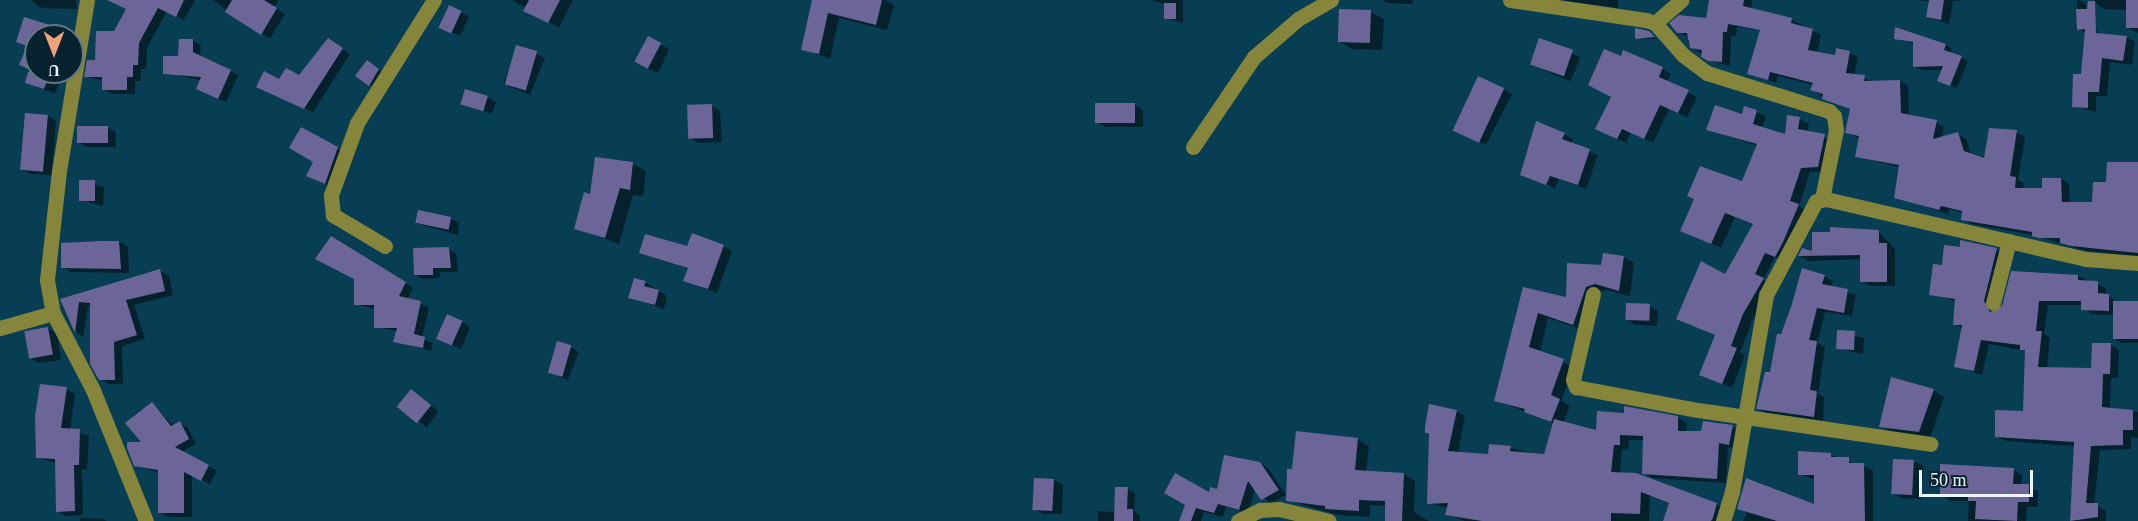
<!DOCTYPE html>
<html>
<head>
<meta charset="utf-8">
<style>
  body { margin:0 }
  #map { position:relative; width:2138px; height:521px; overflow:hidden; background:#083e53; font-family:Georgia,serif }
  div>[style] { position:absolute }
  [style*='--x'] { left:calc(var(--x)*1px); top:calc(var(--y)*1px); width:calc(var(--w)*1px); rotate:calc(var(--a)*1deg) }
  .shadow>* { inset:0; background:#0007; transform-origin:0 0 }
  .building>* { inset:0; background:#6c6598; transform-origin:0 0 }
  .minor>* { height:15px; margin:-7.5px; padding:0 7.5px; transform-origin:7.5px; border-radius:7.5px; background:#85853b }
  span { translate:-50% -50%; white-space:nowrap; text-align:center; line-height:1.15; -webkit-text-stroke:4.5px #08232f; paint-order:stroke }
  .north { position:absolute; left:24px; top:24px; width:60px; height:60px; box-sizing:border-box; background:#08232f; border:2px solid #637881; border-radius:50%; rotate:180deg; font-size:16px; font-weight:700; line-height:24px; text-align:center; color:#ebf7fd }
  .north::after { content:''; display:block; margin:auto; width:21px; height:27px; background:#f0a378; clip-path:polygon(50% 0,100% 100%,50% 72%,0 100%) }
  .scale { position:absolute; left:1919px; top:470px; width:114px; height:27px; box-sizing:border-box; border:3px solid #ebf7fd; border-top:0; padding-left:8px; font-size:18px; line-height:21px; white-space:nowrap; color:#ebf7fd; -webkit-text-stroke:4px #08232f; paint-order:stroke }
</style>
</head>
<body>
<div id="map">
  <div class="shadow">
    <i style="clip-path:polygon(31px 0,76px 0,77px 9px,40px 8px)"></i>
    <i style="clip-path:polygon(109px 0,195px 0,184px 20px,167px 11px,147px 48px,146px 69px,141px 69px,141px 81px,135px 81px,135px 94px,112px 94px,103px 89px,104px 81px,86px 76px,128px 9px)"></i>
    <i style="clip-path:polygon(212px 0,279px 0,274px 7px,285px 14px,270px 39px)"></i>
    <i style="clip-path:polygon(512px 0,573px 0,559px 28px)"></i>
    <i style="clip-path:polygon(814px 0,885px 0,894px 5px,887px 30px,839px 18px,830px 59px,803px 49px)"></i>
    <i style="clip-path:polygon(1150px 0,1183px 0,1183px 23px,1165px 18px,1165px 4px)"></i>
    <i style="clip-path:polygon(1382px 0,1413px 0,1413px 4px,1387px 3px)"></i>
    <i style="clip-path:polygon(1557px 0,1618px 0,1618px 8px)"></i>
    <i style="clip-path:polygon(1710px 0,1752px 0,1751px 10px,1792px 20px,1821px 35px,1817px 53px,1836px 57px,1850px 53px,1858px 57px,1854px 75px,1872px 81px,1900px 81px,1908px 86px,1909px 116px,1944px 126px,1942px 138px,1958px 134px,1966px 139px,1971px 155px,1985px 160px,2016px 132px,2025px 137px,2018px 180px,2024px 183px,2023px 189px,2044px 189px,2061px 179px,2069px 184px,2070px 204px,2094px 204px,2107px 184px,2138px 164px,2138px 257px,2081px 250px,2033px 235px,1971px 224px,1963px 219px,1963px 213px,1949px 209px,1948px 214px,1896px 197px,1900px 167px,1857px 157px,1860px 138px,1847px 133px,1851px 110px,1824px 98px,1812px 89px,1814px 85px,1778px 76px,1776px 83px,1749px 73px,1761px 30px,1737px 27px,1736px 36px,1731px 36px,1730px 66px,1711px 61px,1688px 44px,1688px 37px,1678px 32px,1708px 20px)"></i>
    <i style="clip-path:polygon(1919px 0,1964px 0,1953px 1px,1949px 24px,1927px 17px,1930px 2px)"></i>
    <i style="clip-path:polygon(2077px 0,2084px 2px,2099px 35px,2126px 37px,2135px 42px,2132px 65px,2110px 62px,2107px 96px,2096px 96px,2096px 112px,2074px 106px,2082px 76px,2086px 33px,2079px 29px)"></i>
    <i style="clip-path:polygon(2092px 0,2138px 0,2138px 33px,2127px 27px,2127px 10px,2104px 9px)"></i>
    <i style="clip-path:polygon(461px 12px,469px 17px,460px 36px,449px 31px)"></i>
    <i style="clip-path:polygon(1370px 12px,1384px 19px,1382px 50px,1352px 49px,1339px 41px)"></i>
    <i style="clip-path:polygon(25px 19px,67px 32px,78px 38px,72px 57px,72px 36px,36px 36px,36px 72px,63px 72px,55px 94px,26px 82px,31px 70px,21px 64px,28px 47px,18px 42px)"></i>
    <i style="clip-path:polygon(1653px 35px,1656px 39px,1637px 38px)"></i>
    <i style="clip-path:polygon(648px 38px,669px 49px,658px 73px,645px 67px)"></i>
    <i style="clip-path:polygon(1895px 38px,1946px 45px,1952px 49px,1950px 53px,1968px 61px,1957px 88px,1946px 84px,1943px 70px,1921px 70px,1914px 66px,1914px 44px)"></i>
    <i style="left:1540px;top:40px;width:44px;height:26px;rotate:23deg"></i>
    <i style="clip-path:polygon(193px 41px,201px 45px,200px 57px,238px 75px,226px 102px,205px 93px,201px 80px,165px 73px)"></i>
    <i style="clip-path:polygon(336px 45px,350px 54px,313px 112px,266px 91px,280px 81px,300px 77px)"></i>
    <i style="left:518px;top:47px;width:29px;height:40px;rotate:22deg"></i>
    <i style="clip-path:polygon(1621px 58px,1662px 69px,1671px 74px,1667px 82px,1697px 97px,1687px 117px,1669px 109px,1653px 143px,1631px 132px,1626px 143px,1606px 134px)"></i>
    <i style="clip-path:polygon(368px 62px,387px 75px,378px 90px,370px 85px)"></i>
    <i style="clip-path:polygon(1503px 89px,1512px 94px,1486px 145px,1463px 135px)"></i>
    <i style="clip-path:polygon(487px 97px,496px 102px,492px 114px,462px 103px)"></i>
    <i style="clip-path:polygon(1135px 105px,1143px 110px,1143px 127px,1106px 127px,1097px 122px)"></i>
    <i style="clip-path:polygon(712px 106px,720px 111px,722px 142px,698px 143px,690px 138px)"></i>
    <i style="clip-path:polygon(1745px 108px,1766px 116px,1762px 129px,1786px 136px,1799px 119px,1809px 124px,1807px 132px,1834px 141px,1828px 172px,1810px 172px,1799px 206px,1807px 211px,1785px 261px,1775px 257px,1763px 280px,1772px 285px,1753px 319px,1740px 352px,1745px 355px,1732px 388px,1701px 374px,1716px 335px,1678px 319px,1702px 263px,1726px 276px,1754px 225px,1735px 217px,1721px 248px,1691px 235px,1743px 183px,1758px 146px,1708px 130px,1743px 116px)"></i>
    <i style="clip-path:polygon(48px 116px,56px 121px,52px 175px,30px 174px,21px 169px)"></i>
    <i style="clip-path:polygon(107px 127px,116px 132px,116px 147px,87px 147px,78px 142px)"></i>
    <i style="clip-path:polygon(302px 129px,346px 153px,333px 188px,308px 176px,314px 161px)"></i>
    <i style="clip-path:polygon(1564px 134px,1573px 139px,1571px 144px,1598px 155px,1586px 189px,1559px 179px,1555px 188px,1522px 174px)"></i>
    <i style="clip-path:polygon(633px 164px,646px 171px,643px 196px,633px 195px,619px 244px,576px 228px,591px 196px)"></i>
    <i style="clip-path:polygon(81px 182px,104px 187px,103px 206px,80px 200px)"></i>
    <i style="clip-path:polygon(450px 218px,459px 223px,458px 235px,416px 223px)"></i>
    <i style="clip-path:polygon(1878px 231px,1895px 249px,1895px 286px,1870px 286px,1861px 281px,1861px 259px,1808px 261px,1800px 256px)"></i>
    <i style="clip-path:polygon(331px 238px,413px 288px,407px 300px,429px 307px,422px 338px,433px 343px,431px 351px,395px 341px,397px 331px,376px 327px,376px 309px,355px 304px,356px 279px)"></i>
    <i style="clip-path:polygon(119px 242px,128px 247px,129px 273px,71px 272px,62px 267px)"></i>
    <i style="clip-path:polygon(723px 246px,732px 251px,717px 293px,685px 281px,689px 269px,641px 252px)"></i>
    <i style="clip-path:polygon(448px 249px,456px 253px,458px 272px,440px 272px,440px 278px,422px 279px,415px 274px)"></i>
    <i style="clip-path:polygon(1996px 250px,2005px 255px,1995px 312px,2078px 276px,2106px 288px,2106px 295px,2117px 302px,2138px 302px,2138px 343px,2122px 343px,2113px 338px,2114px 315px,2091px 314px,2083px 305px,2048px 305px,2044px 334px,2050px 338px,2047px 368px,2093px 369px,2110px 345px,2119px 350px,2118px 378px,2111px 378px,2110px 409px,2138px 412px,2138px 438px,2131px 438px,2131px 449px,2100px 450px,2094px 505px,2106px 510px,2106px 521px,2070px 521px,2075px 446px,2005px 441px,1996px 436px,2024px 412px,2026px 351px,1989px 344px,1982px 375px,1956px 366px,1963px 329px,1955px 324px,1956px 301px,1931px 294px,1943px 267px)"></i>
    <i style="clip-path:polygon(1624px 257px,1634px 263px,1630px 296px,1606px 290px,1596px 293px,1583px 330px,1548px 318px,1540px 352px,1574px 367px,1561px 401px,1570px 406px,1563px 423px,1597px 432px,1678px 418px,1687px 423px,1686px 433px,1732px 426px,1741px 432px,1738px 449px,1728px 447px,1726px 483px,1652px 478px,1644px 473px,1644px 440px,1629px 440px,1628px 450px,1622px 449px,1620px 474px,1635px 475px,1717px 504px,1726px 510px,1722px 521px,1664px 521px,1670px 504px,1650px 496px,1649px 521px,1465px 521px,1447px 514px,1449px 508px,1428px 503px,1431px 434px,1426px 432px,1456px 411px,1465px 416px,1458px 453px,1489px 456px,1510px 448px,1546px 456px,1555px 424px,1496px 400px,1524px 289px,1567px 299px,1603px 267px)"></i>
    <i style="clip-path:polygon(160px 271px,169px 276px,173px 295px,134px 305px,145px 339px,122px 346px,123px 384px,109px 384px,100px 379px,91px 307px,88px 306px,83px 337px,76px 332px,62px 300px)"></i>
    <i style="clip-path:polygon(1824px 276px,1833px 281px,1831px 287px,1856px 295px,1852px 316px,1825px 312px,1817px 343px,1825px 347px,1818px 394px,1824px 397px,1823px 421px,1766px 413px,1758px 408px,1782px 336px)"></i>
    <i style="clip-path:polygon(645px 282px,667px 296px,664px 309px,630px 297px)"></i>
    <i style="clip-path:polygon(1649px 306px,1658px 311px,1657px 326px,1635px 325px,1627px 320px)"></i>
    <i style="clip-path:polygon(462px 322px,470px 327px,461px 349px,448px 343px)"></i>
    <i style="clip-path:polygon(48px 328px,57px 333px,61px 360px,39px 363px,30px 358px)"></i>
    <i style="clip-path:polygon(1838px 332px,1864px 338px,1863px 354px,1837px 348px)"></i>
    <i style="clip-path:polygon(570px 347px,579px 352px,568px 380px,557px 376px)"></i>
    <i style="clip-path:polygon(66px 389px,75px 394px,70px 430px,89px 436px,87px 470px,82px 469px,83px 515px,66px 516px,57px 511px,56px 463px,38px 458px)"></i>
    <i style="clip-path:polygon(1933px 390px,1944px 397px,1930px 438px,1892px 432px,1881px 426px)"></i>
    <i style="left:411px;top:391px;width:34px;height:20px;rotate:36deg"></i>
    <i style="clip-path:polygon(152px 404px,174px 426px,180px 423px,188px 428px,196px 444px,181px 452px,217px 471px,210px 484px,192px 475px,192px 517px,168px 517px,159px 512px,160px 473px,135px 465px)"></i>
    <i style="clip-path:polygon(1357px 439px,1369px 446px,1366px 472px,1404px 474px,1415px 481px,1414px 512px,1429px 521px,1387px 521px,1387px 506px,1370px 505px,1370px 517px,1338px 515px,1287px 500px,1293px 471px)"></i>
    <i style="clip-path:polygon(1831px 455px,1873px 470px,1873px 521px,1743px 521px,1747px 513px,1739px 508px,1816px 506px,1816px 480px,1799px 474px)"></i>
    <i style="clip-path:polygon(1894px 460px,1914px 461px,1923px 466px,1921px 499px,1901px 498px,1893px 493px)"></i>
    <i style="clip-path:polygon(1259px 463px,1268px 468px,1286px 495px,1270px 504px,1255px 489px,1248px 513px,1226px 507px,1223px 517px,1204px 512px,1201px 521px,1181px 521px,1210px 494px)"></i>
    <i style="clip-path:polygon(2013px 470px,2022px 475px,2022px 486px,2038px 491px,2038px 507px,2027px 507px,2026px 521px,1968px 521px,1969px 501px,1951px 501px,1942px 495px)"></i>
    <i style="clip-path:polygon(1054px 480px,1063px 485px,1062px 514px,1043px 514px,1034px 509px)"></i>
    <i style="clip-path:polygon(1127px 489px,1135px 493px,1134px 512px,1140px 515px,1140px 521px,1098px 521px,1098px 511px,1116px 512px)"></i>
    <i style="clip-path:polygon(80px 518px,103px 519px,107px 521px,80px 521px)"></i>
  </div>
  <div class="building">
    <i style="clip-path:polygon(107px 0,184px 0,176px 17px,158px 8px,139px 43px,138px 65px,133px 65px,133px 77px,127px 77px,127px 90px,102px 90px,102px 77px,84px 77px,87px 60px,95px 60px,96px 31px,114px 31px,126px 9px)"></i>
    <i style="clip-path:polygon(232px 0,264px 0,277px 8px,261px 35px,225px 12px)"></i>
    <i style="clip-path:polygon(529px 0,560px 0,548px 23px,523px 11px)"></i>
    <i style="clip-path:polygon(812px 0,882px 0,876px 25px,828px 13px,819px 54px,801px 50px)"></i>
    <i style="clip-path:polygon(1709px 0,1744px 0,1743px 6px,1792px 18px,1791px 23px,1813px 29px,1808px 50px,1835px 55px,1836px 48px,1850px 51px,1846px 73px,1865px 75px,1864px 81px,1900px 80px,1901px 113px,1937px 120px,1933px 139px,1958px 132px,1964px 151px,1984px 158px,1989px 128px,2017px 130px,2010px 176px,2016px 177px,2015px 188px,2042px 188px,2042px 178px,2061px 178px,2062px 202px,2092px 202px,2093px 182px,2106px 182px,2107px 162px,2138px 162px,2138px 253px,2071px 246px,2060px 243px,2060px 238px,2039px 238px,2032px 236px,2032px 232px,1961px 220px,1962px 211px,1941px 206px,1939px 210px,1894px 198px,1899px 165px,1855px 157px,1859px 136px,1845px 133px,1850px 109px,1822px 99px,1823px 94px,1810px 90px,1813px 83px,1770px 72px,1768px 80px,1747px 74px,1760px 30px,1728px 24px,1727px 32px,1723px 32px,1722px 62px,1708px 61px,1701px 57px,1702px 50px,1690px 48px,1687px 33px,1677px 33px,1669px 23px,1679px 15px,1706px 18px)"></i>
    <i style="clip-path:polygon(1929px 0,1944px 0,1941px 20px,1926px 17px)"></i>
    <i style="left:2126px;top:0;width:12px;height:28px"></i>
    <i style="clip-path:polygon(2088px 1px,2095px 1px,2096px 33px,2127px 36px,2123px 61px,2102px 58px,2099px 92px,2088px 92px,2088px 108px,2072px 107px,2073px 74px,2081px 74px,2085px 29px,2077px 30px,2076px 9px,2087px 9px)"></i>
    <i style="left:1164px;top:3px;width:12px;height:16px"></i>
    <i style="left:449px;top:5px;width:14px;height:25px;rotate:25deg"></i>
    <i style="left:1339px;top:9px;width:32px;height:33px;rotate:2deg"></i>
    <i style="clip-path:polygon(24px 17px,72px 32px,71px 36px,36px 36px,36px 72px,50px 72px,44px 89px,25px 83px,28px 72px,36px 72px,19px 65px,27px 46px,16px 42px)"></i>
    <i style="clip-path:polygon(1895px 27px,1946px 44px,1944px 50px,1962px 56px,1950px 86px,1937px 81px,1943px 66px,1913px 67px,1913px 42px,1894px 39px)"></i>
    <i style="clip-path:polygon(1635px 28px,1649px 31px,1655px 37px,1635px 39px)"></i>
    <i style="left:648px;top:36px;width:15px;height:29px;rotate:28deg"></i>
    <i style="clip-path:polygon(328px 38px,343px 48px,304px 109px,256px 87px,264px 71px,279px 79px,286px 68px,299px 75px)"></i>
    <i style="left:1539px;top:38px;width:36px;height:28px;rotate:19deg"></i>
    <i style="clip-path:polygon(179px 39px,193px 39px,193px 52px,231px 70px,218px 99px,196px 89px,201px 77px,163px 74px,163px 56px,178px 56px)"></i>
    <i style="left:516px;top:45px;width:22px;height:41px;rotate:16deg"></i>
    <i style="clip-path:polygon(1604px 49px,1621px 56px,1623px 50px,1663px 67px,1659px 77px,1689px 90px,1678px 113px,1660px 105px,1644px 139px,1622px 129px,1617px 139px,1595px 129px,1611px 97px,1588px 85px)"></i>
    <i style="clip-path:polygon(367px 60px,379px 69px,369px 86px,355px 76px)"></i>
    <i style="left:1478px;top:76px;width:29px;height:60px;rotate:25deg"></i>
    <i style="left:465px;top:89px;width:24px;height:16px;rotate:17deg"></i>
    <i style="left:1095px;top:103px;width:40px;height:20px"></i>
    <i style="left:712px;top:104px;width:34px;height:25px;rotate:88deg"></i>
    <i style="clip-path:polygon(1715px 105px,1742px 114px,1744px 106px,1757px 110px,1753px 124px,1785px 134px,1787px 115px,1800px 117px,1798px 129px,1825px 134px,1818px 167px,1801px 168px,1790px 201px,1799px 204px,1783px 242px,1775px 257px,1765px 253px,1755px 274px,1764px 278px,1743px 314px,1731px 346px,1737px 348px,1722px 384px,1699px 375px,1715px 335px,1676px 319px,1701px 261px,1725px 274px,1753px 224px,1725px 213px,1711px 244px,1680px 231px,1694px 199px,1687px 196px,1700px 166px,1742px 181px,1757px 144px,1706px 130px)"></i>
    <i style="left:25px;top:113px;width:23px;height:57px;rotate:5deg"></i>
    <i style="clip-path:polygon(1536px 121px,1565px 133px,1562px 139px,1590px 149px,1578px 185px,1550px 176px,1546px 185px,1520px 175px)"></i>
    <i style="left:77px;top:126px;width:31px;height:17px"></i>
    <i style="clip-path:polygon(301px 127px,338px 147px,325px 184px,306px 176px,313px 162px,289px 148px)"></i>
    <i style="clip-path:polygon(595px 157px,633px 162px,630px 190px,620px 188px,605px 238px,574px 229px,584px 192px,590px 194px)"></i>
    <i style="left:79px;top:180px;width:16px;height:21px"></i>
    <i style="left:418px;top:210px;width:34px;height:13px;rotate:12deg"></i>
    <i style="clip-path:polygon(1830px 227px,1879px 230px,1879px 243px,1887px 243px,1887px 282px,1860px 282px,1860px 255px,1798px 256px,1802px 248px,1812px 251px,1812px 232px,1830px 232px)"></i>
    <i style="clip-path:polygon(692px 233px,724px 245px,708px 289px,683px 281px,688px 268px,639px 253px,645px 234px,687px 246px)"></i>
    <i style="clip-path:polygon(331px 236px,406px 282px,399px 296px,421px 301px,414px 334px,425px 337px,423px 348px,393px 342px,397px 328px,374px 328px,374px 305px,354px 305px,354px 279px,315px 259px)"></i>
    <i style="clip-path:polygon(1960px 240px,1997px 248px,1984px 301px,1990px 312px,2002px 306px,2011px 271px,2078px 275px,2078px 280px,2098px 281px,2098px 293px,2109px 294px,2109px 311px,2081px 310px,2081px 301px,2039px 301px,2036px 331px,2042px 331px,2038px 367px,2091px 368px,2092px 343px,2111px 343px,2110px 374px,2103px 374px,2102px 407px,2133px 410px,2133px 430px,2123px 430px,2123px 445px,2091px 446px,2086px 503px,2098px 503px,2098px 517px,2070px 521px,2074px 442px,1995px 437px,1995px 410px,2023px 411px,2025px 350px,2020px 350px,2020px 345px,1981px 340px,1974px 371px,1954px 367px,1962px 325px,1953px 325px,1955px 299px,1929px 295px,1933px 264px,1942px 265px,1944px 245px,1960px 247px)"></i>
    <i style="clip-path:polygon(101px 241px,119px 241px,121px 269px,61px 268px,61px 243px)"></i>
    <i style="clip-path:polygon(449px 247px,451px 268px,433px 268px,433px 275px,414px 275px,413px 248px)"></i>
    <i style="clip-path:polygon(1603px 253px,1624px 256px,1619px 291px,1595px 284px,1586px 287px,1573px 325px,1538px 313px,1529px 347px,1564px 359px,1551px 395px,1560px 399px,1551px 422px,1524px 412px,1525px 409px,1494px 401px,1523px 287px,1566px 297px,1567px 263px,1601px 265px)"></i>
    <i style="clip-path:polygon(1802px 268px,1825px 275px,1822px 284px,1848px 289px,1844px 313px,1817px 308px,1809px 340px,1817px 341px,1810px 390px,1817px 391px,1814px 417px,1756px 409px,1765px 372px,1770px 372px,1777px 334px,1781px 334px,1791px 307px)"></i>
    <i style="clip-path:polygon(160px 269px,165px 291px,126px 300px,137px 335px,114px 342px,115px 380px,99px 380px,90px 364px,90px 303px,79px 302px,75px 333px,60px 299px)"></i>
    <i style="clip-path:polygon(634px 278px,646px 281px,644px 286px,659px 290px,655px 305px,628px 298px)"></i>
    <i style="left:2113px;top:301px;width:25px;height:38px"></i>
    <i style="left:1626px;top:303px;width:24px;height:17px;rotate:2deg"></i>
    <i style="left:447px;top:314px;width:17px;height:27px;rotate:24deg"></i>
    <i style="left:48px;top:327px;width:28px;height:24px;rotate:80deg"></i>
    <i style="left:1837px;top:330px;width:18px;height:19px;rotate:3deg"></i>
    <i style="left:557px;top:341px;width:15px;height:33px;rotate:16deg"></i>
    <i style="clip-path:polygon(1891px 377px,1934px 389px,1919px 432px,1879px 427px)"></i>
    <i style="clip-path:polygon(40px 384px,67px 387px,61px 428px,80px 429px,79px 465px,74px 465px,75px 511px,56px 512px,55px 459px,36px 458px,35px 416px)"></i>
    <i style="left:411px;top:389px;width:26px;height:23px;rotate:39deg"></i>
    <i style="clip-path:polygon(152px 402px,171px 426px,180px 421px,189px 439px,175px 447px,209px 465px,201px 481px,184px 472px,184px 513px,158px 513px,158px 470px,134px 466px,127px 448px,127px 442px,141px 442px,125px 423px)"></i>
    <i style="clip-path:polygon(1429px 404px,1457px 410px,1448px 451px,1488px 454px,1489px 444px,1511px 446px,1510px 451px,1544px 454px,1554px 419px,1596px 430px,1597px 411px,1624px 413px,1624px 406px,1678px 416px,1678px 431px,1701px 431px,1703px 421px,1733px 425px,1729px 445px,1719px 443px,1717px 479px,1642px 474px,1643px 436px,1620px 435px,1620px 445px,1614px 445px,1611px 472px,1636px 473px,1717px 503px,1713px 518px,1711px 521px,1663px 521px,1669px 503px,1641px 492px,1640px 514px,1611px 513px,1611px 521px,1482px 521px,1445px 515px,1448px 503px,1427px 504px,1429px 433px,1425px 433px,1425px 427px)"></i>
    <i style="clip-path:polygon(1296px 431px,1358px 438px,1355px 470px,1404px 473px,1402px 521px,1385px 521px,1385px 501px,1359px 500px,1359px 511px,1325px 509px,1325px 506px,1286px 501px,1287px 469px,1292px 469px)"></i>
    <i style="clip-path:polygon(1798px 451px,1831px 453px,1831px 457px,1849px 457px,1849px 463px,1864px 463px,1865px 521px,1777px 521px,1737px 509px,1746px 478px,1814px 504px,1814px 475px,1798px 475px)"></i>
    <i style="clip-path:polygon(1224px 455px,1260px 462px,1279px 490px,1261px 500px,1248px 481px,1239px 510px,1218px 504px,1214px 513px,1196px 508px,1191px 521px,1179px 521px,1185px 505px,1164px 493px,1175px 473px,1209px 492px,1210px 487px,1217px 489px)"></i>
    <i style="left:1893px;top:459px;width:21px;height:35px;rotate:3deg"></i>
    <i style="clip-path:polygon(1940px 464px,2014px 468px,2013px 484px,2029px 484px,2029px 502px,2018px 502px,2017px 521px,1975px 519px,1976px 501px,1968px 501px,1968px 496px,1940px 496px)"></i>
    <i style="left:1034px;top:478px;width:20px;height:32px;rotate:3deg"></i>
    <i style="clip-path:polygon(1115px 487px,1128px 487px,1127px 509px,1133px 509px,1133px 521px,1114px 521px)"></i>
  </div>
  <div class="minor">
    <i style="--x:87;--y:0;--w:173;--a:99.3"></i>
    <i style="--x:59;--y:171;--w:110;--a:96.3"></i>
    <i style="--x:47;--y:280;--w:34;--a:80"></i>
    <i style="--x:53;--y:313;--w:87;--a:62.5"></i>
    <i style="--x:93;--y:390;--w:141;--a:68"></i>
    <i style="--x:1510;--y:0;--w:137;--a:8.4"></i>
    <i style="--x:1646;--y:20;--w:9;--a:18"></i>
    <i style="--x:1655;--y:23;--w:43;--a:48.8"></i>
    <i style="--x:1683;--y:55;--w:30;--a:37"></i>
    <i style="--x:1707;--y:73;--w:128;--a:17.3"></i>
    <i style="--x:1829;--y:111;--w:7;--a:45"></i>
    <i style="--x:1834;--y:116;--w:14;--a:82"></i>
    <i style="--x:1836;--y:130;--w:70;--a:101.5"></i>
    <i style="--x:1655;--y:23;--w:35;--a:-41"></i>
    <i style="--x:1193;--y:147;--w:109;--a:-55.9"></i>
    <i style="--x:1254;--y:57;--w:58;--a:-40.8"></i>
    <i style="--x:1298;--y:19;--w:38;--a:-30"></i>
    <i style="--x:385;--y:246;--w:61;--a:-149.2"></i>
    <i style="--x:333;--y:215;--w:20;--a:-96"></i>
    <i style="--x:331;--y:195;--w:77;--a:-70.1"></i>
    <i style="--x:357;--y:123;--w:145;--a:-58"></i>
    <i style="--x:1593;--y:294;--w:88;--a:103.1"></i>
    <i style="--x:1573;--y:380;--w:8;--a:67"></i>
    <i style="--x:1576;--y:387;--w:124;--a:10.7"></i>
    <i style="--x:1698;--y:410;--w:235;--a:8.3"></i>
    <i style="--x:1993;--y:303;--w:64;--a:-75.5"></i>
    <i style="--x:0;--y:328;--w:55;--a:-15.8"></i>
    <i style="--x:1238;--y:521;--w:25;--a:-27"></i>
    <i style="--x:1260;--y:510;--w:19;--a:-3"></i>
    <i style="--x:1279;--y:509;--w:51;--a:13.5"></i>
    <i style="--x:1723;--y:521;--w:30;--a:-73"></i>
    <i style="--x:1732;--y:492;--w:200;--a:-80.2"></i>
    <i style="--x:1766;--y:295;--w:106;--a:-62"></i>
    <i style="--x:1816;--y:201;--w:10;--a:-11"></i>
    <i style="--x:1826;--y:199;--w:267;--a:13"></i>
    <i style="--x:2086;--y:259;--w:52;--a:4.4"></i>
  </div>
  <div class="north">U</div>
  <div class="scale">50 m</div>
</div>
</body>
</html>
